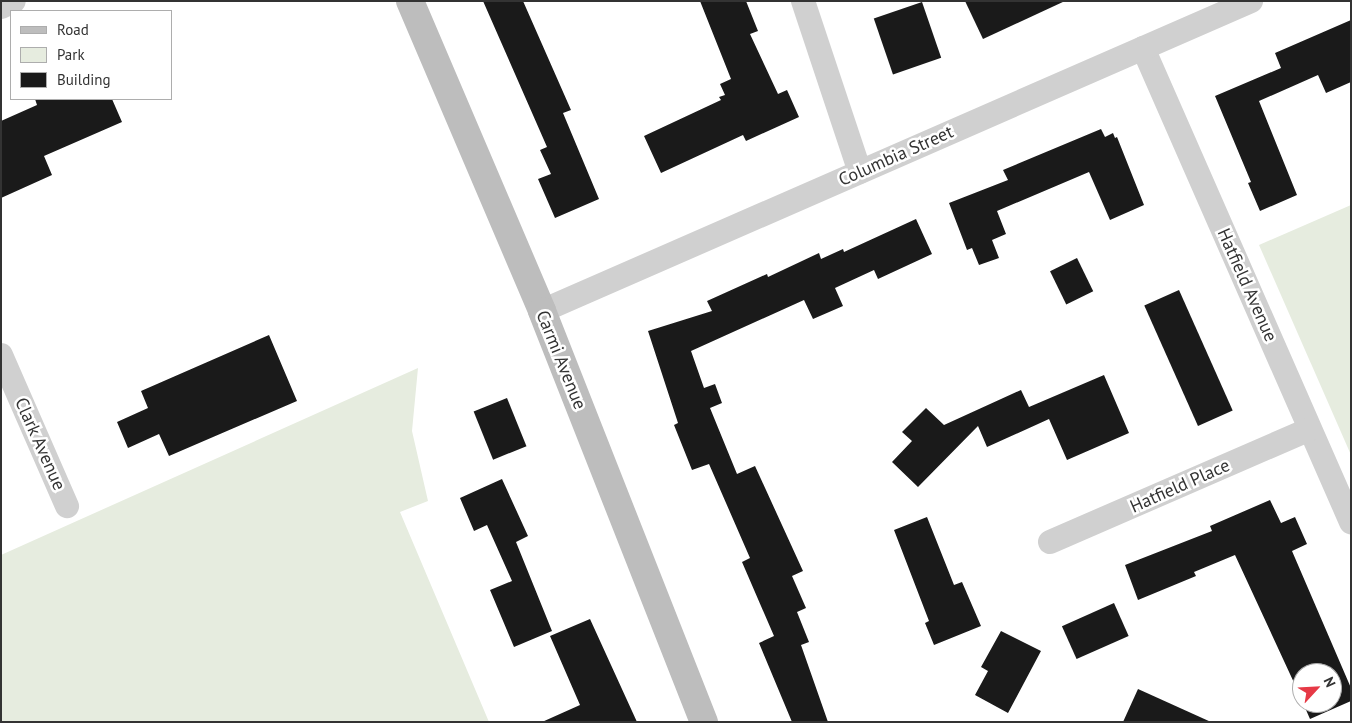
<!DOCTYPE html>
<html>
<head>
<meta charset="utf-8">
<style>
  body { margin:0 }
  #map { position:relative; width:1352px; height:723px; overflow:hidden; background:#fff; font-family:"PT Sans",sans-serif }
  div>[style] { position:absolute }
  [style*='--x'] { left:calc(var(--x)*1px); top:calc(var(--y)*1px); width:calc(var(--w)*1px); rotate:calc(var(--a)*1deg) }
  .green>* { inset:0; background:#e6ecdf }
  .building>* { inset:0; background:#1a1a1a; transform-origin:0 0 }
  .street>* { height:24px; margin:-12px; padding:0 12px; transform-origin:12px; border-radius:12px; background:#d0d0d0 }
  .secondary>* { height:28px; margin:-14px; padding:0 14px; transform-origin:14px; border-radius:14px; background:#bdbdbd }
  span { translate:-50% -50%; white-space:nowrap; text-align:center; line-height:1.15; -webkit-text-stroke:5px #fff; paint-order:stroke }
  .street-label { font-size:18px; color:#333 }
  .frame { position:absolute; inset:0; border:2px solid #333; pointer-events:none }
  .legend { position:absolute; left:10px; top:10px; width:162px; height:90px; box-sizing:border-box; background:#fff; border:1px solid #adadad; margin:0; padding:6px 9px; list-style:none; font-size:15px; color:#333 }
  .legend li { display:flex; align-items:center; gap:10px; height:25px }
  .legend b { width:25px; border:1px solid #adadad }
  .north { position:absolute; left:1292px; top:663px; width:50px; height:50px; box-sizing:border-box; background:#fff; border:1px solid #adadad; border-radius:50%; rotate:65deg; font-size:14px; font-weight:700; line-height:20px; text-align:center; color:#333 }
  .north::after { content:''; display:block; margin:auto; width:18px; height:22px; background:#e63946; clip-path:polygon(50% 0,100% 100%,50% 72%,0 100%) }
</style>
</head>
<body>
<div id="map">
  <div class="green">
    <i style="clip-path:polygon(1351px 205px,1351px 455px,1259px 245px)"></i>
    <i style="clip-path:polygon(418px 368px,412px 431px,428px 501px,400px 512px,489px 722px,1px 722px,1px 555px)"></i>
  </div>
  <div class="building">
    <i style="clip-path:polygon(483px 1px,523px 1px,571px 110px,563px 113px,599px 199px,555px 218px,538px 179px,551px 174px,540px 150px,547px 147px)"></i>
    <i style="clip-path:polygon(700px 1px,746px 1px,758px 31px,750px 34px,778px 94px,787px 90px,799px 117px,746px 141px,743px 135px,661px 173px,644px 136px,721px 100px,719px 97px,725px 95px,720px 84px,731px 79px)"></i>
    <i style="clip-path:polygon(965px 1px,1065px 1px,983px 39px)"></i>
    <i style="left:922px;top:2px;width:59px;height:51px;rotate:71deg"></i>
    <i style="clip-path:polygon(1351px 20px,1351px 82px,1326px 93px,1318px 75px,1259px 101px,1297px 195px,1260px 211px,1248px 183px,1251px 182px,1215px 96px,1281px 68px,1275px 53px)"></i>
    <i style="clip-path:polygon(35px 99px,112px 99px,122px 122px,44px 156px,52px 175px,1px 198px,1px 121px,37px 105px)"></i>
    <i style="clip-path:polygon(1101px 129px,1105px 137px,1113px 133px,1115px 138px,1117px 137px,1144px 205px,1110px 220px,1089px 172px,997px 211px,1006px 234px,992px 240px,999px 258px,979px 265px,972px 248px,967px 250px,949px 203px,1008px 180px,1003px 170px)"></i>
    <i style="clip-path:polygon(916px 219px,932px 254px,878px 279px,874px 270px,835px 288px,843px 306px,813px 319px,804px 300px,691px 351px,704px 388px,715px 384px,722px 403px,710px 408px,737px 474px,755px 466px,803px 571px,792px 576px,806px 608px,797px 612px,809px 642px,801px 645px,828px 722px,792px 722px,759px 643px,774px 636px,742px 562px,750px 558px,709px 464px,692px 470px,674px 425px,678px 423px,648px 331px,712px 311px,707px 301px,767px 274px,768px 277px,819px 253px,821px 259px,843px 249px,844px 252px)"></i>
    <i style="left:1077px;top:258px;width:37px;height:30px;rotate:64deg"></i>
    <i style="left:1179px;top:290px;width:132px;height:38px;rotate:66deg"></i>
    <i style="clip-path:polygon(269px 335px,297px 401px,169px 456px,159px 434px,128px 448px,117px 422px,148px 408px,141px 391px)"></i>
    <i style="clip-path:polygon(1104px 375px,1129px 433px,1067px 460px,1049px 419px,987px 447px,978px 426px,918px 487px,892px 462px,912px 441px,902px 432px,926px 408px,944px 425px,1021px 390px,1029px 407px)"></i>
    <i style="left:507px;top:398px;width:52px;height:36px;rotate:68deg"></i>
    <i style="clip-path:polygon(502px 479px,528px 536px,516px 542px,552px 631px,514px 647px,490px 590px,512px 581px,487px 525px,474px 531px,460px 498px)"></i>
    <i style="clip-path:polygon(1270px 500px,1281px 523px,1295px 517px,1307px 544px,1292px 551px,1351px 688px,1351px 701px,1310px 719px,1303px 703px,1332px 703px,1332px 673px,1302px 673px,1302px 700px,1235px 555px,1194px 572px,1196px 576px,1138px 600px,1125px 565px,1212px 531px,1210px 526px)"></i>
    <i style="clip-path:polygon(927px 517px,954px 585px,962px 582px,981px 626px,934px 645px,925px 623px,929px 621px,894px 530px)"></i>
    <i style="left:1114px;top:603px;width:36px;height:57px;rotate:66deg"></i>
    <i style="clip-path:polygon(590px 619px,637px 722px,542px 722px,580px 705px,550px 636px)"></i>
    <i style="clip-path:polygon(1001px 631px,1041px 651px,1008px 713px,975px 695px,988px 671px,981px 667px)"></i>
    <i style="clip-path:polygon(1138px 689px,1211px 722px,1123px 722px)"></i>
  </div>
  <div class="street">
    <i style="--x:803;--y:1;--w:180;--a:71.6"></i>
    <i style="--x:1;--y:7;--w:14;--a:-25"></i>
    <i style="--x:1143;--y:48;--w:518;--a:66.31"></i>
    <i style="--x:542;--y:311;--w:774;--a:-23.62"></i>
    <i style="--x:1;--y:355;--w:165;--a:66.4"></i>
    <i style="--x:1050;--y:542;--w:283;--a:-23.5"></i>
  </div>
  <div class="secondary">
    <i style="--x:410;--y:1;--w:337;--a:66.9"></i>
    <i style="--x:542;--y:311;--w:442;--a:68.5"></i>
  </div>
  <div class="street-label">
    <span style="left:896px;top:156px;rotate:-24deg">Columbia Street</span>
    <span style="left:1247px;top:285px;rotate:66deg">Hatfield Avenue</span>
    <span style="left:561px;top:360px;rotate:68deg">Carmi Avenue</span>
    <span style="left:40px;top:444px;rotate:66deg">Clark Avenue</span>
    <span style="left:1180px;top:486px;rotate:-24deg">Hatfield Place</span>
  </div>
  <div class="frame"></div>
  <ul class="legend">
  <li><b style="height:6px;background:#bdbdbd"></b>Road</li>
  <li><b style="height:14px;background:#e6ecdf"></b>Park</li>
  <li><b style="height:14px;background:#1a1a1a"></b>Building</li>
  </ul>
  <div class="north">N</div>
</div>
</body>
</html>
